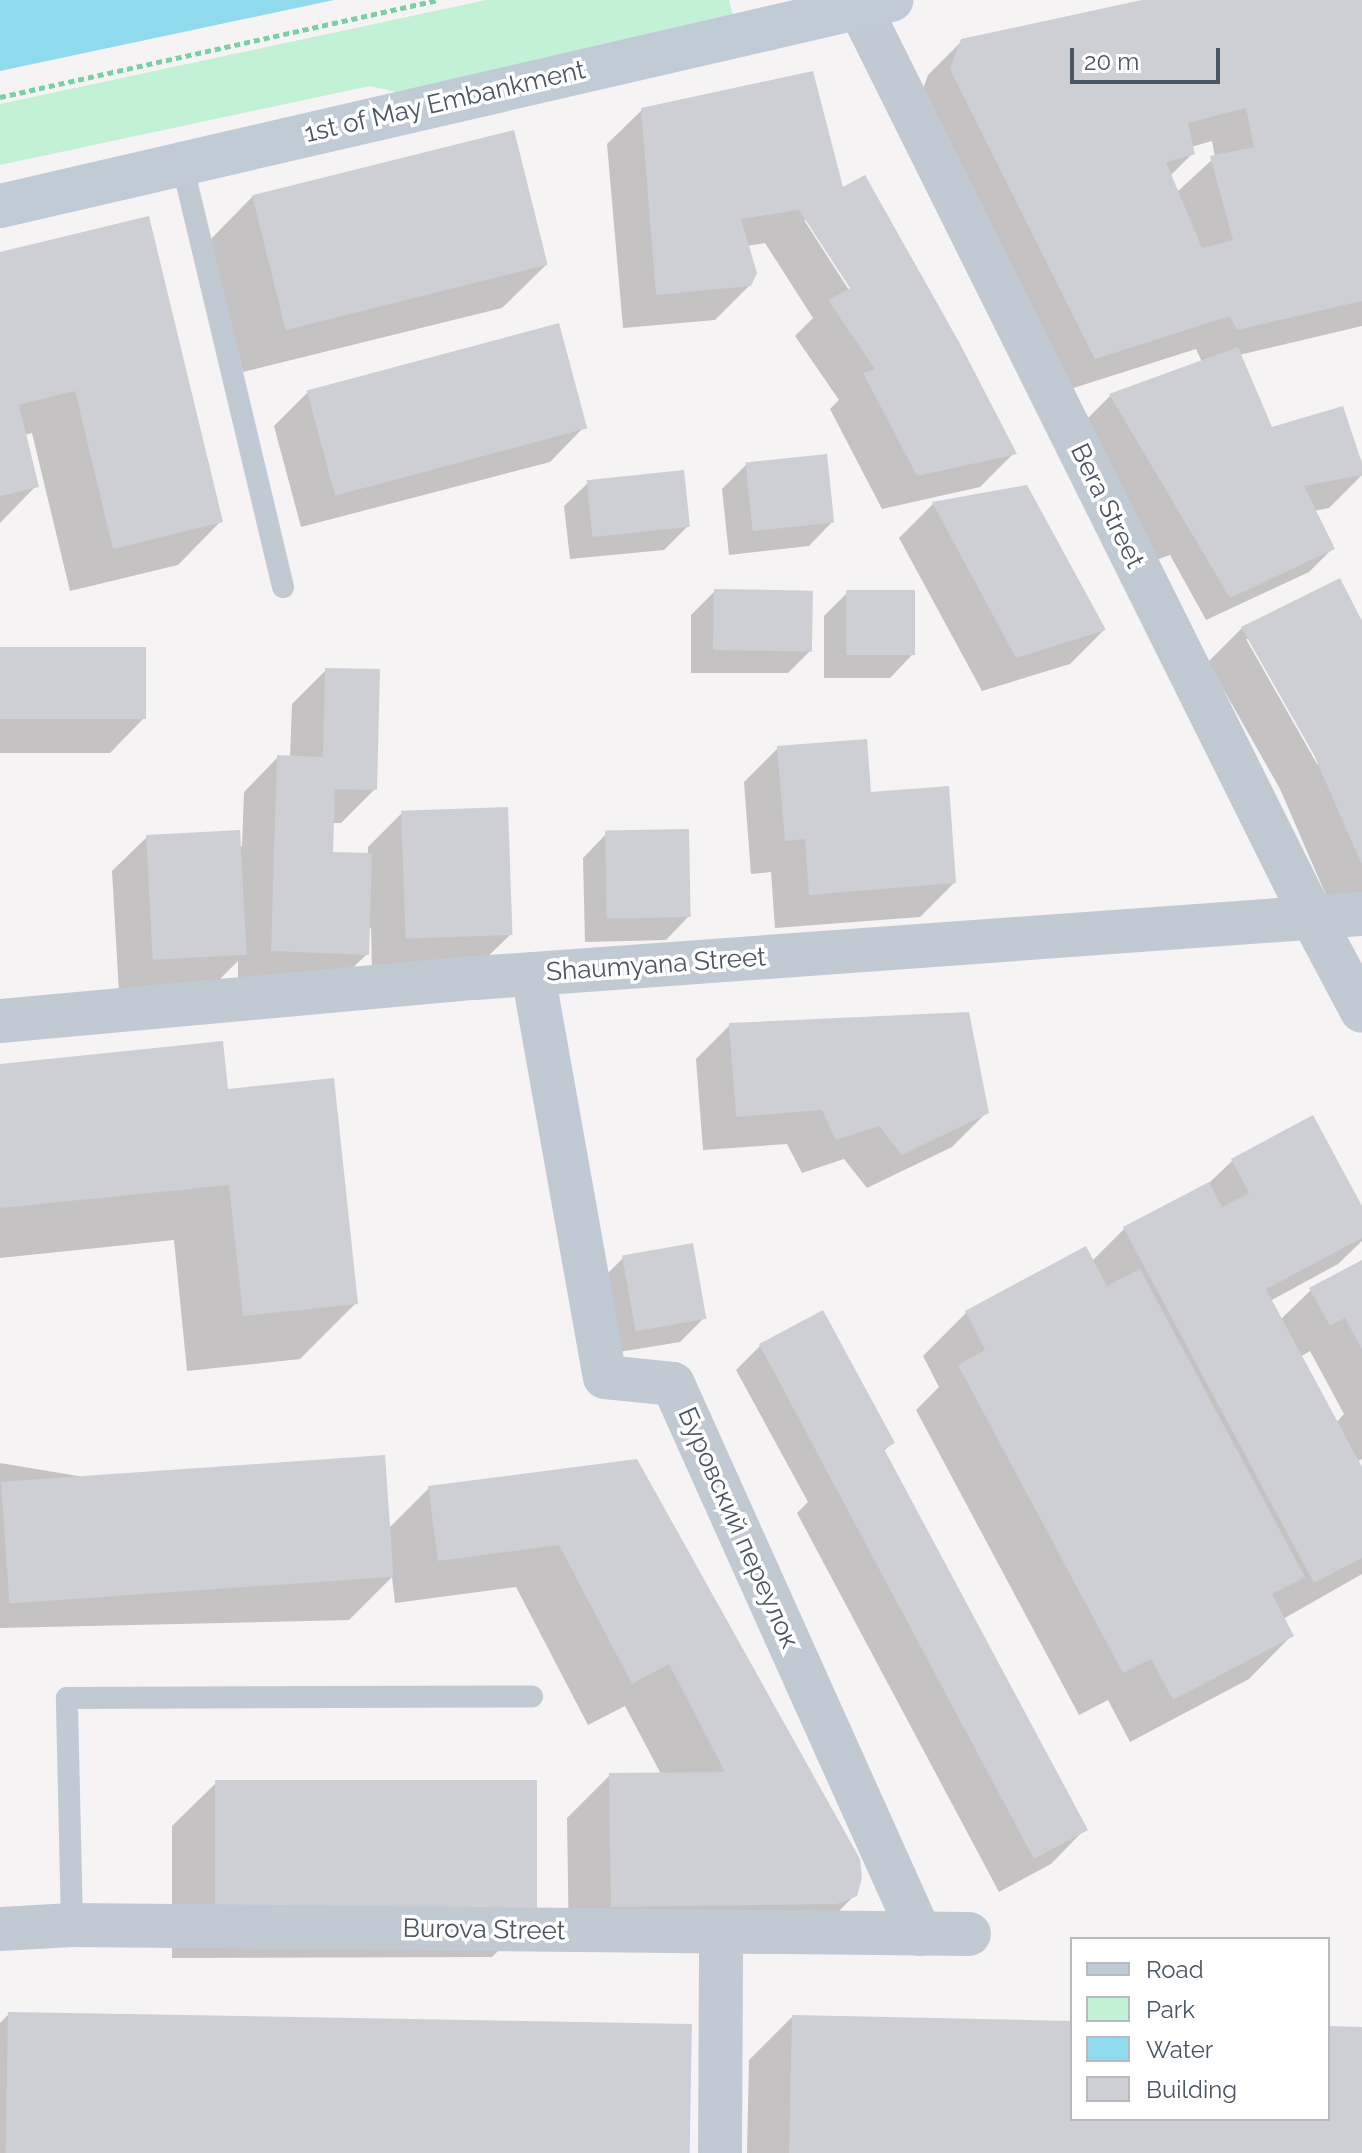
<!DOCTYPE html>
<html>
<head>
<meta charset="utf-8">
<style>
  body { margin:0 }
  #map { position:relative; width:1362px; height:2153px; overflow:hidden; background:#f5f3f3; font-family:Raleway,sans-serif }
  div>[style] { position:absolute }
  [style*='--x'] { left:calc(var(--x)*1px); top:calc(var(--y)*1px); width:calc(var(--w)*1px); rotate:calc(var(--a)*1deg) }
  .green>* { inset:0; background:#c3f1d5 }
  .water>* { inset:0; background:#90daee }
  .shadow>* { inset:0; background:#0003 }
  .building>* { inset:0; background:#cdcfd5; transform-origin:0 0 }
  .path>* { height:5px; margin-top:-2.5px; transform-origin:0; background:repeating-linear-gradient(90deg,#7ad0a6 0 6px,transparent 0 10px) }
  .service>* { height:22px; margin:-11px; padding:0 11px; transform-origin:11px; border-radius:11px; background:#c1cad2 }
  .minor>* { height:44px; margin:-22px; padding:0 22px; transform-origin:22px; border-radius:22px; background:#c1cad2 }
  .secondary>* { height:44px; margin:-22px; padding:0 22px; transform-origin:22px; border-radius:22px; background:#c1cbd6 }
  span { translate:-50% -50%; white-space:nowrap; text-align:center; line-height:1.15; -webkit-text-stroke:7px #fff; paint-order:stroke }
  .street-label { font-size:26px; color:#4a5661 }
  .legend { position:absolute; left:1070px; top:1937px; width:260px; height:184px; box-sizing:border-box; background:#fff; border:2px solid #b7bbc0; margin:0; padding:10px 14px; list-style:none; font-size:24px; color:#4a5661 }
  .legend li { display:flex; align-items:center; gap:16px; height:40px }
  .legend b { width:40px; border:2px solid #b7bbc0 }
  .scale { position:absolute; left:1070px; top:48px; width:150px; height:36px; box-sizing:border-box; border:4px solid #4a5661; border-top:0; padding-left:10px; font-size:24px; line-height:28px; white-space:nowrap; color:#4a5661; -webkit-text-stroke:6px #fff; paint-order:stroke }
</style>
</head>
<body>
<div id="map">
  <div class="green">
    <i style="clip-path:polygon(486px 0,729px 0,736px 28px,414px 96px,370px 86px,0 165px,0 104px)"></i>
  </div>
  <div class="water">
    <i style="clip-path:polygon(0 0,334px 0,0 71px)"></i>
  </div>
  <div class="shadow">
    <i style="clip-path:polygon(evenodd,1144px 0,1362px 0,1362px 326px,1239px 355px,1271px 430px,1362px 469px,1362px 475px,1329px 508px,1314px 511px,1332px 549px,1309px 572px,1206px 620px,1170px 555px,1156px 560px,1076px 430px,1110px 396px,1202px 362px,1196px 349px,1061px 392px,917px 105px,928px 75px,962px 41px,1144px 0,1212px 141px,1215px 157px,1177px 192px,1170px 176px,1193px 153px,1191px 147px,1212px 141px)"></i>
    <i style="clip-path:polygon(evenodd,642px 110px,841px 190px,1014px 453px,980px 487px,882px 509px,830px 409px,839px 400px,795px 336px,813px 318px,765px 243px,747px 246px,750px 285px,715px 320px,623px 328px,607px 144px,642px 110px,804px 220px,808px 220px,857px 296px,854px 298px,804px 220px)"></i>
    <i style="clip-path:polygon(253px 196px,546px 265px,502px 308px,243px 372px,210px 240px)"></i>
    <i style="clip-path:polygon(0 253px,221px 521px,178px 565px,70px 591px,32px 433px,24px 435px,36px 486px,0 523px)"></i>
    <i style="clip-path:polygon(308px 392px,584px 427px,550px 462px,301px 527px,274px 426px)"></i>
    <i style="clip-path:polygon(746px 465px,832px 522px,809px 546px,729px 555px,722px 489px)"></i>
    <i style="clip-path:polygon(588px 483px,688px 526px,664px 550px,570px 559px,564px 506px)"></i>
    <i style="clip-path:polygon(1026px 487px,1104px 630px,1070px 664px,982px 691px,899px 538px,933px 504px)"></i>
    <i style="clip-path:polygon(715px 591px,811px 650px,788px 673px,691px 673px,691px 615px)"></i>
    <i style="clip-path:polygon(847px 593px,913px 654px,890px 678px,824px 678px,824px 616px)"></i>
    <i style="clip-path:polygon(evenodd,1362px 625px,1362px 912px,1338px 923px,1280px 789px,1208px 662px,1242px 628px,1362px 625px,1246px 639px,1250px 639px,1321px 762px,1317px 764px,1246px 639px)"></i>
    <i style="clip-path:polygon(0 649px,144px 718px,110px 753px,0 753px)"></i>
    <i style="clip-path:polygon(326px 670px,375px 789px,341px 823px,332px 823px,331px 853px,368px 854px,368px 847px,402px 813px,511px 934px,476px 968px,372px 972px,371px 928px,367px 928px,367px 954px,332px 988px,238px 985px,238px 961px,211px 988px,119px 993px,112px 871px,147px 837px,242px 846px,244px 792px,278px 757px,290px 758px,292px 704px)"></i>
    <i style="clip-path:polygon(778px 748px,869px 794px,954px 883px,920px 917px,775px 928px,771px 872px,751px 874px,744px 782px)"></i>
    <i style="clip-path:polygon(606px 834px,689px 916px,666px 940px,585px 942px,583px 858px)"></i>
    <i style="clip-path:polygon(730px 1025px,986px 1113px,952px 1147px,867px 1188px,844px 1159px,802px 1173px,787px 1144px,703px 1150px,696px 1059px)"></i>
    <i style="clip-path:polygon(0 1066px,226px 1091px,356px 1303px,300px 1359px,187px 1371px,174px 1240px,0 1258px)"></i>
    <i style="clip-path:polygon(evenodd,1313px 1118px,1362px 1210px,1362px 1241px,1338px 1264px,1270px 1301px,1280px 1320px,1311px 1290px,1362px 1262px,1362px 1459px,1357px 1462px,1362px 1471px,1362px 1574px,1283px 1619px,1292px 1635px,1249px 1679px,1130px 1742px,1108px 1700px,1079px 1715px,916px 1410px,939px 1387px,923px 1356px,966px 1313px,1092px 1261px,1124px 1229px,1207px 1185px,1232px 1161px,1313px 1118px,1310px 1351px,1344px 1414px,1336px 1423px,1300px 1357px,1310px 1351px)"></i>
    <i style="clip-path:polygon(623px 1258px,704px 1318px,680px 1342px,613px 1353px,600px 1281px)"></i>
    <i style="clip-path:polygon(822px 1313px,892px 1443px,883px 1452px,1085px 1829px,1051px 1864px,999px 1892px,797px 1513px,808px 1502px,736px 1370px,760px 1346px)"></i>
    <i style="clip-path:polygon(636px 1461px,855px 1895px,811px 1939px,569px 1949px,567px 1818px,610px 1775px,661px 1774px,625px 1706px,588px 1725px,516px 1587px,395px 1603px,392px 1577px,349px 1620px,0 1628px,0 1463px,389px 1528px,429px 1488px)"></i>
    <i style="clip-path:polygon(216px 1783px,535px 1914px,492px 1957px,172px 1958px,172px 1826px)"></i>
    <i style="clip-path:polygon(9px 2014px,688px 2153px,0 2153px,0 2023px)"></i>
    <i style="clip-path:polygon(792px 2017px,1072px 2023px,1072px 2119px,1328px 2119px,1328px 2028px,1362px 2029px,1362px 2153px,747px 2153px,749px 2060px)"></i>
  </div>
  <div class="building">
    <i style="clip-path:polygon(evenodd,1142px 0,1362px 0,1362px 301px,1237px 330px,1230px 316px,1095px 359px,950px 69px,961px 39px,1142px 0,1246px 108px,1254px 147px,1210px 156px,1233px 240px,1202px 248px,1166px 162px,1195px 154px,1188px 123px,1246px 108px)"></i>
    <i style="clip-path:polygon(813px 71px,843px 187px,865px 175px,959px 342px,1017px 454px,917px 476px,863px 373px,875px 369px,828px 300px,850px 288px,799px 210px,741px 219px,757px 273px,751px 286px,656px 295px,641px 108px)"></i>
    <i style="left:514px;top:130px;width:139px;height:270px;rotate:76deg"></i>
    <i style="clip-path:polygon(149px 216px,223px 522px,113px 549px,75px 391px,19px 405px,39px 487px,0 496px,0 252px)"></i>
    <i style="left:559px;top:323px;width:109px;height:261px;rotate:75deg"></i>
    <i style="clip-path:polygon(1238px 347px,1272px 427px,1343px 406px,1362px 463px,1362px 475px,1304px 486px,1335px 549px,1230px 598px,1109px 394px)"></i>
    <i style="left:827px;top:454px;width:69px;height:82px;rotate:84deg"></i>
    <i style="left:684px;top:470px;width:57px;height:98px;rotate:84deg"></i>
    <i style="clip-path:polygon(1027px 485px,1106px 630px,1016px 658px,932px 502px)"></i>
    <i style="clip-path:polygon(1340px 578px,1362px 621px,1362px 865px,1314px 755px,1241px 627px)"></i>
    <i style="left:714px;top:589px;width:99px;height:61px;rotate:1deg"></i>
    <i style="left:915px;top:590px;width:65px;height:69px;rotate:90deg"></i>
    <i style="left:0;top:647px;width:146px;height:72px"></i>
    <i style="clip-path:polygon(325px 668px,380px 669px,377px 790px,335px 789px,333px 852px,372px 853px,369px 955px,271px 951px,277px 755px,323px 757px)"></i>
    <i style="clip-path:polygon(867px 739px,871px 792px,949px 786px,956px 883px,809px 895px,805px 839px,785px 841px,777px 746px)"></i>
    <i style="left:508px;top:807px;width:128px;height:107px;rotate:88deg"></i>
    <i style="left:689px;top:829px;width:88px;height:84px;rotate:89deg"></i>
    <i style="left:240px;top:830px;width:125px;height:94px;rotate:87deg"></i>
    <i style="clip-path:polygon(969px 1012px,989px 1113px,902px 1155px,879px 1126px,836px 1140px,822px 1110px,736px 1117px,729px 1023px)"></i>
    <i style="clip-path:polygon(223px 1041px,228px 1089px,334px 1078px,358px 1304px,243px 1316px,229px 1185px,0 1208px,0 1064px)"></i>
    <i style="clip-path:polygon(1313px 1115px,1362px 1206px,1362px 1238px,1266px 1289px,1362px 1467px,1362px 1558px,1314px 1583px,1123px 1227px,1209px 1182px,1222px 1207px,1249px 1193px,1231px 1159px)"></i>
    <i style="left:693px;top:1243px;width:77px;height:72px;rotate:80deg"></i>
    <i style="clip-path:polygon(1086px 1246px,1107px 1286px,1140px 1269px,1305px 1577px,1272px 1594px,1294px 1636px,1173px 1700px,1151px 1659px,1123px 1673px,958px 1365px,985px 1350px,965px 1311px)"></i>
    <i style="clip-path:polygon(1362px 1260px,1362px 1349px,1345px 1318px,1330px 1326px,1309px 1288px)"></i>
    <i style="clip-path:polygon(823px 1310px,895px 1443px,884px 1449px,1088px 1830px,1034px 1859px,759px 1344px)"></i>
    <i style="left:385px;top:1455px;width:122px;height:385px;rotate:86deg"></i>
    <i style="clip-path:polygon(637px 1459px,860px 1859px,862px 1878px,857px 1896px,837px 1904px,611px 1907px,609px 1773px,725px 1772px,669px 1664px,632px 1684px,559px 1545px,438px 1561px,428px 1486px)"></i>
    <i style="left:537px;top:1780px;width:135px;height:322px;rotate:90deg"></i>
    <i style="left:8px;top:2012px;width:684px;height:141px;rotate:1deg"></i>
    <i style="clip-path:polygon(792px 2015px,1072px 2021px,1072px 2119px,1328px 2119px,1328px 2026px,1362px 2027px,1362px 2153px,789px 2153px)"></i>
  </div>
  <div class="path">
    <i style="--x:0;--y:97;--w:447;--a:-12.5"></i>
  </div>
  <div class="service">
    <i style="--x:182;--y:163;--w:436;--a:76.6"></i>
    <i style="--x:72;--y:1925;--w:227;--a:-91.3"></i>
    <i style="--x:67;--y:1698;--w:465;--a:-0.2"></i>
  </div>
  <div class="minor">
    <i style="--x:856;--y:0;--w:1024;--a:63.56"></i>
    <i style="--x:1312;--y:917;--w:106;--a:62"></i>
    <i style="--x:533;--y:974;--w:409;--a:79.9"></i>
    <i style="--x:605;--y:1377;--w:68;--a:5.9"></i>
    <i style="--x:673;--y:1384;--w:603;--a:65.82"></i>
    <i style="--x:0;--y:1021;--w:478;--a:-5.2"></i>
    <i style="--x:476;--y:978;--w:888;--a:-4.13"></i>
    <i style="--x:0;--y:1929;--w:72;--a:-3.2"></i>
    <i style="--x:72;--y:1925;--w:897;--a:0.57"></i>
    <i style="--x:720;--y:2153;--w:221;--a:-89.7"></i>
  </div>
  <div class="secondary">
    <i style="--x:0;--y:206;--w:915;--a:-13.02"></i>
  </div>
  <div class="street-label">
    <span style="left:445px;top:102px;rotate:-13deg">1st of May Embankment</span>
    <span style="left:1107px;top:506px;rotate:64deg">Bera Street</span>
    <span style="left:656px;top:965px;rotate:-4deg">Shaumyana Street</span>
    <span style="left:738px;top:1528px;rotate:66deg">Буровский переулок</span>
    <span style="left:484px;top:1930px;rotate:1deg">Burova Street</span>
  </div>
  <ul class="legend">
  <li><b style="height:10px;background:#c1cbd6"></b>Road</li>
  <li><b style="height:22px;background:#c3f1d5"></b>Park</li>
  <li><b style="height:22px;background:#90daee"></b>Water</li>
  <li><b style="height:22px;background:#cdcfd5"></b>Building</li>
  </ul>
  <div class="scale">20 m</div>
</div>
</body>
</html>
